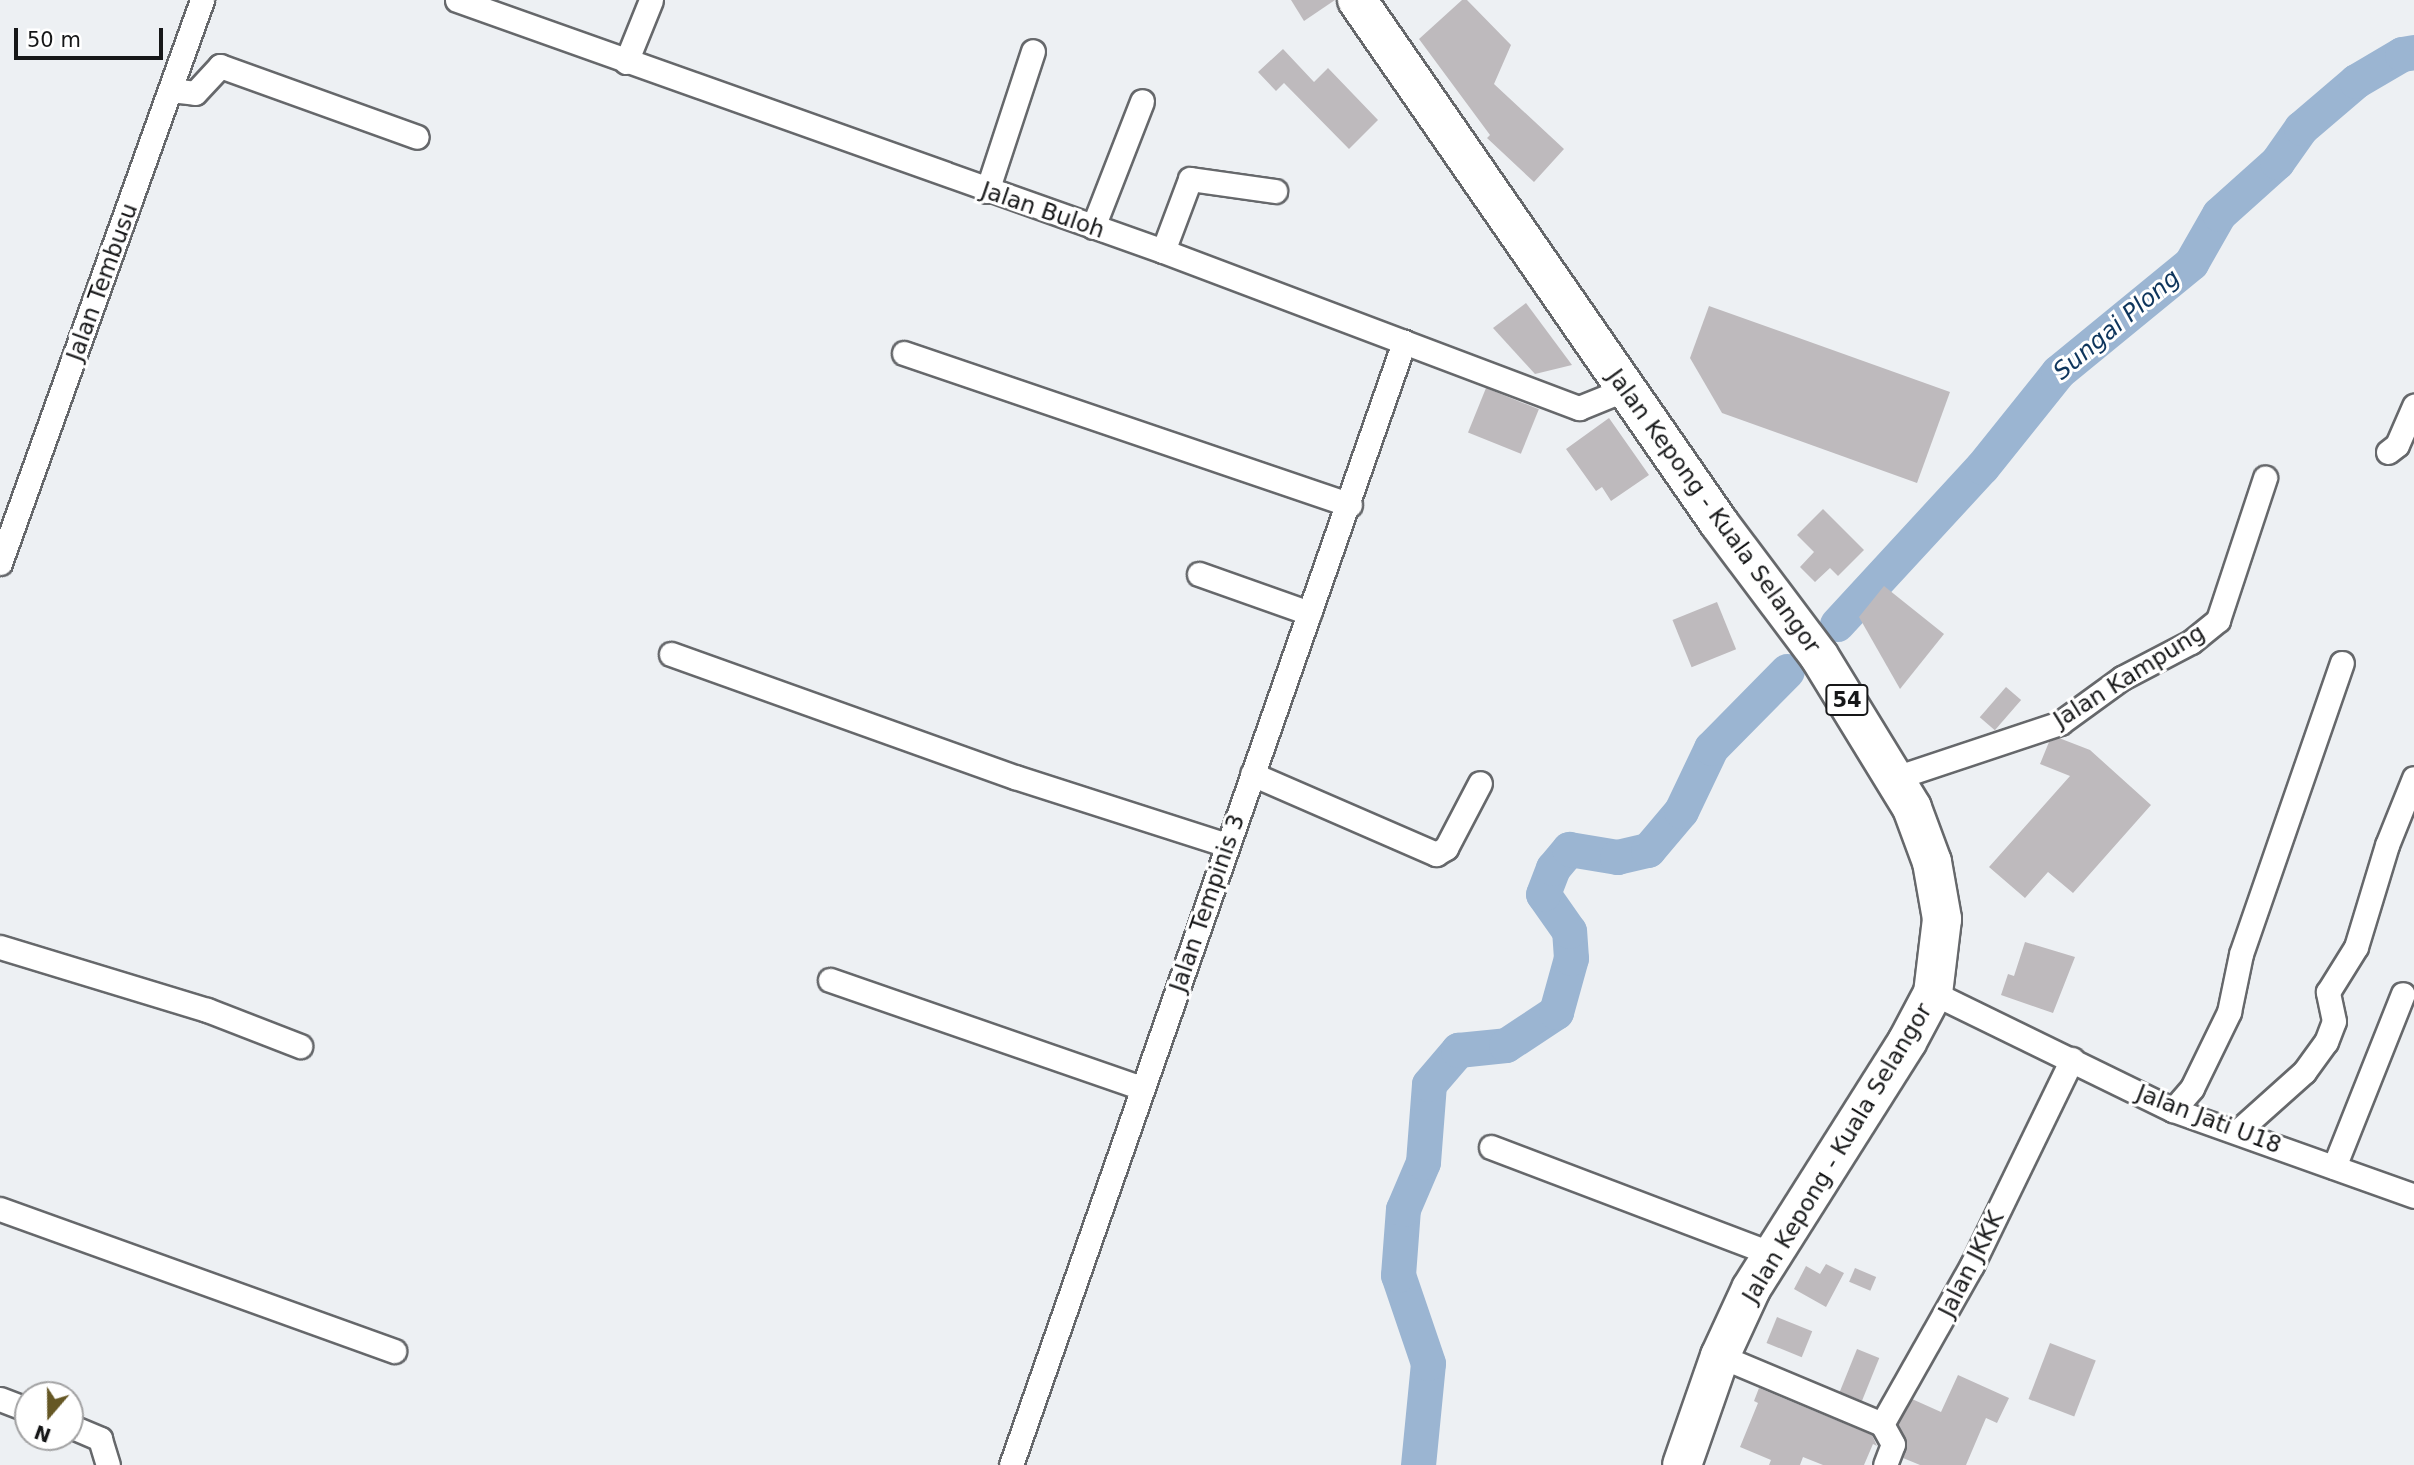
<!DOCTYPE html>
<html>
<head>
<meta charset="utf-8">
<style>
  body { margin:0 }
  #map { position:relative; width:2414px; height:1465px; overflow:hidden; background:#edf0f3; font-family:"DejaVu Sans",sans-serif }
  div>[style] { position:absolute }
  [style*='--x'] { left:calc(var(--x)*1px); top:calc(var(--y)*1px); width:calc(var(--w)*1px); rotate:calc(var(--a)*1deg) }
  .river>* { height:35px; margin:-17.5px; padding:0 17.5px; transform-origin:17.5px; border-radius:17.5px; background:#9bb5d2 }
  .building>* { inset:0; background:#bebabd; transform-origin:0 0 }
  .roads { filter:drop-shadow(2px 0 #66686b) drop-shadow(-2px 0 #66686b) drop-shadow(0 2px #66686b) drop-shadow(0 -2px #66686b) }
  .minor>* { height:23px; margin:-11.5px; padding:0 11.5px; transform-origin:11.5px; border-radius:11.5px; background:#fff }
  .trunk>* { height:38px; margin:-19px; padding:0 19px; transform-origin:19px; border-radius:19px; background:#fff }
  span { translate:-50% -50%; white-space:nowrap; text-align:center; line-height:1.15; -webkit-text-stroke:6px #fff; paint-order:stroke }
  .shield-label span { padding:2px 5px; background:#fff; border:2px solid; border-radius:5px; -webkit-text-stroke-width:0 }
  .shield-label { font-size:21px; color:#161718; font-weight:700 }
  .street-label { font-size:23px; color:#161718 }
  .water-label { font-size:24px; color:#0e355c; font-style:italic }
  .north { position:absolute; left:14px; top:1381px; width:70px; height:70px; box-sizing:border-box; background:#fff; border:2px solid #a2a2a3; border-radius:50%; rotate:200deg; font-size:19px; font-weight:700; line-height:28px; text-align:center; color:#161718 }
  .north::after { content:''; display:block; margin:auto; width:24px; height:32px; background:#655724; clip-path:polygon(50% 0,100% 100%,50% 72%,0 100%) }
  .scale { position:absolute; left:14px; top:28px; width:149px; height:32px; box-sizing:border-box; border:4px solid #161718; border-top:0; padding-left:9px; font-size:21px; line-height:24px; white-space:nowrap; color:#161718; -webkit-text-stroke:5px #fff; paint-order:stroke }
</style>
</head>
<body>
<div id="map">
  <div class="river">
    <i style="--x:1837;--y:624;--w:214;--a:-47.3"></i>
    <i style="--x:1982;--y:467;--w:122;--a:-51.3"></i>
    <i style="--x:2058;--y:372;--w:172;--a:-39.3"></i>
    <i style="--x:2191;--y:263;--w:56;--a:-60.3"></i>
    <i style="--x:2219;--y:214;--w:78;--a:-41.9"></i>
    <i style="--x:2277;--y:162;--w:42;--a:-54.8"></i>
    <i style="--x:2301;--y:128;--w:72;--a:-40.5"></i>
    <i style="--x:2356;--y:81;--w:53;--a:-30.4"></i>
    <i style="--x:2402;--y:54;--w:12;--a:-9"></i>
    <i style="--x:1418;--y:1465;--w:102;--a:-84.4"></i>
    <i style="--x:1428;--y:1363;--w:93;--a:-108.8"></i>
    <i style="--x:1398;--y:1275;--w:66;--a:-85.7"></i>
    <i style="--x:1403;--y:1209;--w:51;--a:-66.9"></i>
    <i style="--x:1423;--y:1162;--w:78;--a:-85.6"></i>
    <i style="--x:1429;--y:1084;--w:45;--a:-49.5"></i>
    <i style="--x:1458;--y:1050;--w:48;--a:-5.9"></i>
    <i style="--x:1506;--y:1045;--w:60;--a:-33.4"></i>
    <i style="--x:1556;--y:1012;--w:56;--a:-74.5"></i>
    <i style="--x:1571;--y:958;--w:27;--a:-94"></i>
    <i style="--x:1569;--y:931;--w:45;--a:-125.1"></i>
    <i style="--x:1543;--y:894;--w:28;--a:-69"></i>
    <i style="--x:1553;--y:868;--w:25;--a:-50"></i>
    <i style="--x:1569;--y:849;--w:49;--a:9.5"></i>
    <i style="--x:1617;--y:857;--w:32;--a:-13"></i>
    <i style="--x:1648;--y:850;--w:51;--a:-49.8"></i>
    <i style="--x:1681;--y:811;--w:70;--a:-64.5"></i>
    <i style="--x:1711;--y:748;--w:108;--a:-45.4"></i>
  </div>
  <div class="building">
    <i style="clip-path:polygon(1291px 0,1335px 0,1304px 21px)"></i>
    <i style="clip-path:polygon(1462px 0,1467px 0,1511px 45px,1494px 84px,1564px 149px,1534px 182px,1487px 138px,1490px 135px,1419px 39px)"></i>
    <i style="clip-path:polygon(1283px 49px,1314px 82px,1328px 68px,1378px 120px,1349px 149px,1284px 83px,1276px 91px,1258px 72px)"></i>
    <i style="clip-path:polygon(1526px 303px,1572px 365px,1535px 374px,1493px 328px)"></i>
    <i style="clip-path:polygon(1709px 306px,1950px 392px,1917px 483px,1722px 413px,1690px 358px)"></i>
    <i style="left:1486px;top:388px;width:57px;height:48px;rotate:22deg"></i>
    <i style="clip-path:polygon(1609px 418px,1649px 475px,1611px 501px,1602px 487px,1596px 491px,1566px 449px)"></i>
    <i style="clip-path:polygon(1823px 509px,1864px 550px,1838px 576px,1830px 568px,1815px 582px,1800px 567px,1814px 552px,1797px 535px)"></i>
    <i style="clip-path:polygon(1884px 586px,1944px 634px,1900px 689px,1859px 617px)"></i>
    <i style="left:1717px;top:602px;width:51px;height:48px;rotate:68deg"></i>
    <i style="left:2006px;top:687px;width:20px;height:40px;rotate:41deg"></i>
    <i style="clip-path:polygon(2059px 738px,2090px 750px,2151px 805px,2073px 893px,2048px 872px,2025px 898px,1989px 867px,2070px 776px,2040px 764px,2049px 742px)"></i>
    <i style="clip-path:polygon(2025px 942px,2075px 957px,2053px 1013px,2001px 995px,2008px 974px,2014px 976px)"></i>
    <i style="clip-path:polygon(1826px 1264px,1844px 1273px,1826px 1307px,1794px 1289px,1806px 1266px,1820px 1274px)"></i>
    <i style="left:1855px;top:1268px;width:23px;height:15px;rotate:23deg"></i>
    <i style="left:1777px;top:1317px;width:38px;height:28px;rotate:22deg"></i>
    <i style="left:2050px;top:1343px;width:49px;height:60px;rotate:21deg"></i>
    <i style="left:1857px;top:1349px;width:24px;height:46px;rotate:22deg"></i>
    <i style="clip-path:polygon(1958px 1375px,2009px 1398px,1997px 1423px,1986px 1418px,1966px 1465px,1920px 1465px,1903px 1458px,1907px 1442px,1898px 1424px,1912px 1399px,1941px 1412px)"></i>
    <i style="clip-path:polygon(1759px 1388px,1872px 1435px,1877px 1446px,1873px 1444px,1864px 1465px,1823px 1465px,1803px 1457px,1800px 1465px,1769px 1465px,1771px 1460px,1740px 1447px,1758px 1403px,1754px 1401px)"></i>
  </div>
  <div class="roads">
    <div class="minor">
      <i style="--x:457;--y:0;--w:749;--a:19.57"></i>
      <i style="--x:1163;--y:251;--w:445;--a:20.7"></i>
      <i style="--x:1579;--y:408;--w:51;--a:-22"></i>
      <i style="--x:626;--y:62;--w:67;--a:-68"></i>
      <i style="--x:171;--y:90;--w:24;--a:7"></i>
      <i style="--x:195;--y:93;--w:37;--a:-47"></i>
      <i style="--x:220;--y:66;--w:209;--a:19.8"></i>
      <i style="--x:987;--y:191;--w:147;--a:-71.8"></i>
      <i style="--x:1093;--y:227;--w:135;--a:-68.7"></i>
      <i style="--x:1163;--y:251;--w:77;--a:-69.4"></i>
      <i style="--x:1190;--y:179;--w:86;--a:8"></i>
      <i style="--x:904;--y:353;--w:471;--a:18.8"></i>
      <i style="--x:2388;--y:452;--w:11;--a:-38"></i>
      <i style="--x:2397;--y:445;--w:43;--a:-66.4"></i>
      <i style="--x:0;--y:563;--w:598;--a:-70.26"></i>
      <i style="--x:1199;--y:574;--w:117;--a:19.5"></i>
      <i style="--x:671;--y:654;--w:365;--a:19.7"></i>
      <i style="--x:1015;--y:777;--w:223;--a:17.8"></i>
      <i style="--x:1252;--y:774;--w:201;--a:23.5"></i>
      <i style="--x:1436;--y:854;--w:12;--a:-31"></i>
      <i style="--x:1446;--y:848;--w:73;--a:-62.4"></i>
      <i style="--x:1895;--y:778;--w:174;--a:-18.4"></i>
      <i style="--x:2060;--y:723;--w:77;--a:-36"></i>
      <i style="--x:2122;--y:678;--w:78;--a:-27.6"></i>
      <i style="--x:2191;--y:642;--w:35;--a:-39"></i>
      <i style="--x:2218;--y:620;--w:150;--a:-71.7"></i>
      <i style="--x:0;--y:947;--w:216;--a:16.9"></i>
      <i style="--x:207;--y:1010;--w:100;--a:21.2"></i>
      <i style="--x:830;--y:980;--w:330;--a:19.1"></i>
      <i style="--x:1933;--y:993;--w:267;--a:26"></i>
      <i style="--x:2173;--y:1110;--w:256;--a:19.6"></i>
      <i style="--x:2173;--y:1110;--w:29;--a:-49"></i>
      <i style="--x:2192;--y:1088;--w:85;--a:-64"></i>
      <i style="--x:2229;--y:1012;--w:59;--a:-78.3"></i>
      <i style="--x:2241;--y:954;--w:308;--a:-70.9"></i>
      <i style="--x:2238;--y:1131;--w:89;--a:-41.8"></i>
      <i style="--x:2304;--y:1072;--w:37;--a:-54"></i>
      <i style="--x:2326;--y:1042;--w:22;--a:-69"></i>
      <i style="--x:2334;--y:1021;--w:30;--a:-102"></i>
      <i style="--x:2328;--y:992;--w:53;--a:-58.1"></i>
      <i style="--x:2356;--y:947;--w:107;--a:-73.1"></i>
      <i style="--x:2387;--y:845;--w:72;--a:-68.1"></i>
      <i style="--x:1491;--y:1147;--w:298;--a:20.8"></i>
      <i style="--x:2334;--y:1167;--w:186;--a:-68.3"></i>
      <i style="--x:0;--y:1209;--w:419;--a:19.8"></i>
      <i style="--x:1720;--y:1356;--w:176;--a:22.8"></i>
      <i style="--x:0;--y:1399;--w:30;--a:21"></i>
      <i style="--x:70;--y:1426;--w:33;--a:23"></i>
      <i style="--x:100;--y:1439;--w:27;--a:73"></i>
      <i style="--x:1011;--y:1465;--w:1190;--a:-70.71"></i>
      <i style="--x:1885;--y:1465;--w:22;--a:-69"></i>
      <i style="--x:1893;--y:1444;--w:23;--a:-119"></i>
      <i style="--x:1882;--y:1424;--w:183;--a:-60.5"></i>
      <i style="--x:1972;--y:1265;--w:229;--a:-64.1"></i>
    </div>
    <div class="trunk">
      <i style="--x:1357;--y:0;--w:636;--a:55.31"></i>
      <i style="--x:1719;--y:523;--w:166;--a:53.1"></i>
      <i style="--x:1819;--y:656;--w:178;--a:58.5"></i>
      <i style="--x:1912;--y:808;--w:58;--a:69.7"></i>
      <i style="--x:1932;--y:862;--w:58;--a:80"></i>
      <i style="--x:1942;--y:919;--w:75;--a:96.9"></i>
      <i style="--x:1933;--y:993;--w:55;--a:118"></i>
      <i style="--x:1907;--y:1042;--w:292;--a:122.3"></i>
      <i style="--x:1751;--y:1289;--w:74;--a:114.8"></i>
      <i style="--x:1720;--y:1356;--w:115;--a:109.2"></i>
    </div>
  </div>
  <div class="shield-label">
    <span style="left:1847px;top:700px">54</span>
  </div>
  <div class="street-label">
    <span style="left:1043px;top:210px;rotate:19deg">Jalan Buloh</span>
    <span style="left:102px;top:282px;rotate:-70deg">Jalan Tembusu</span>
    <span style="left:1714px;top:511px;rotate:54deg">Jalan Kepong - Kuala Selangor</span>
    <span style="left:2129px;top:676px;rotate:-32deg">Jalan Kampung</span>
    <span style="left:1207px;top:903px;rotate:-71deg">Jalan Tempinis 3</span>
    <span style="left:2209px;top:1119px;rotate:21deg">Jalan Jati U18</span>
    <span style="left:1837px;top:1153px;rotate:-59deg">Jalan Kepong - Kuala Selangor</span>
    <span style="left:1971px;top:1264px;rotate:-63deg">Jalan JKKK</span>
  </div>
  <div class="water-label">
    <span style="left:2117px;top:325px;rotate:-40deg">Sungai Plong</span>
  </div>
  <div class="north">N</div>
  <div class="scale">50 m</div>
</div>
</body>
</html>
